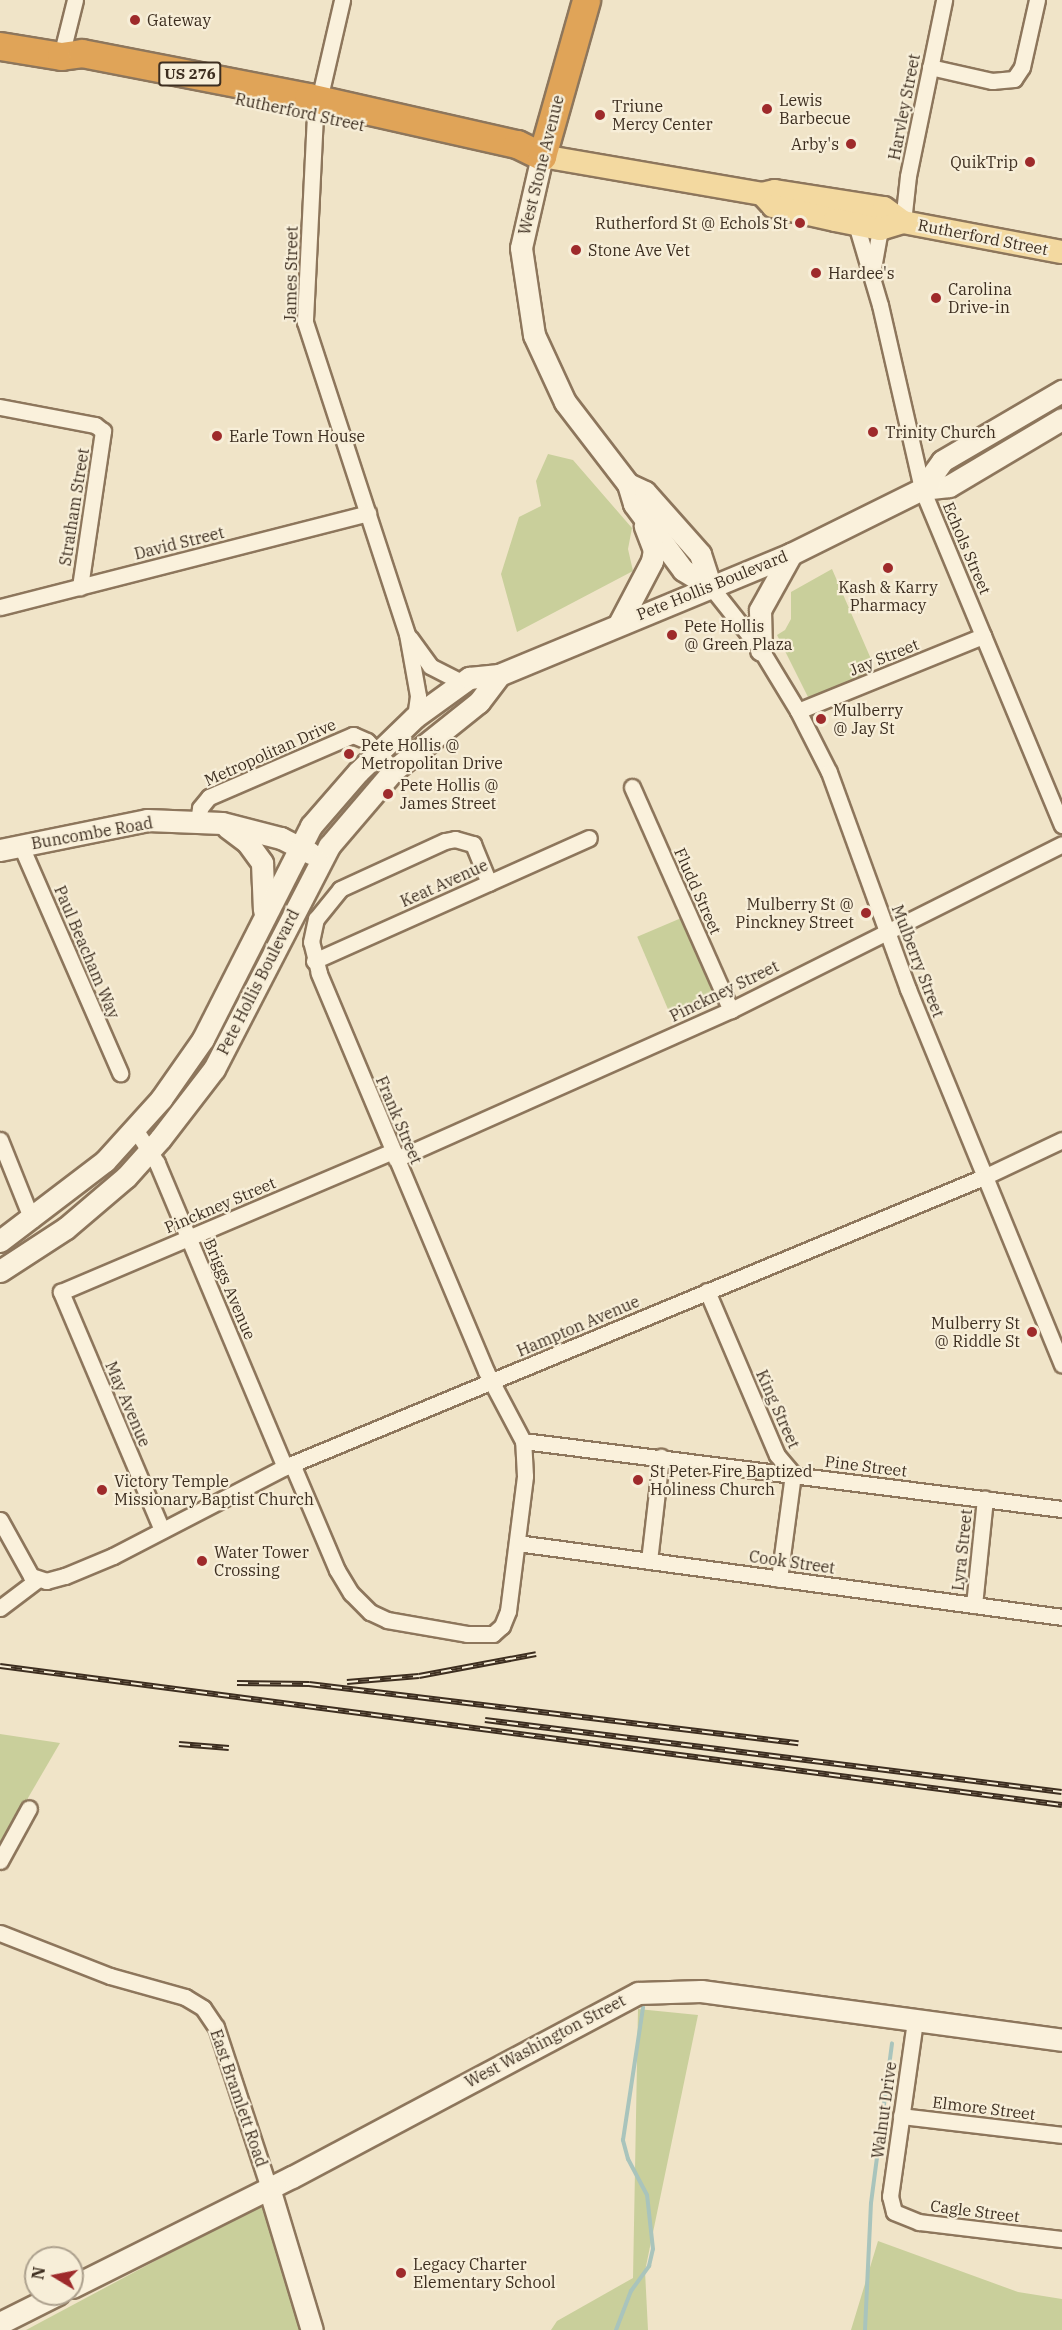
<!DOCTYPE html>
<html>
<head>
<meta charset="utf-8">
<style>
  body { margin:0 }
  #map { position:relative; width:1062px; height:2330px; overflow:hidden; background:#f0e4c8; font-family:"IBM Plex Serif",serif }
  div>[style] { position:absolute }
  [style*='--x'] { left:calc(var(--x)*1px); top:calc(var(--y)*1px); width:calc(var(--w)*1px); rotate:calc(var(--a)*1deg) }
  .green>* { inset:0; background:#c9cf9b; transform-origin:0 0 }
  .stream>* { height:4px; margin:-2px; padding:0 2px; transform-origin:2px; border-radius:2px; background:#a9c4bc }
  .roads { filter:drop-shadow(2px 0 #8d765c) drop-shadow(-2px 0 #8d765c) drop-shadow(0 2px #8d765c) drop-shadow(0 -2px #8d765c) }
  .street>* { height:15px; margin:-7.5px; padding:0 7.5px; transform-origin:7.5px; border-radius:7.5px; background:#faf1dc }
  .secondary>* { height:21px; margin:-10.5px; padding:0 10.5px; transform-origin:10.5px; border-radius:10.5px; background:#faf1dc }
  .primary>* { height:22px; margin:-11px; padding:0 11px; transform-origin:11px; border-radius:11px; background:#f3d9a0 }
  .highway>* { height:27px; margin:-13.5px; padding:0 13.5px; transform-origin:13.5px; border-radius:13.5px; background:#e0a458 }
  .rail>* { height:6px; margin-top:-3px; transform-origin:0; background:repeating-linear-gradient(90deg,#f7eed8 0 11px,#3d2e20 0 22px); box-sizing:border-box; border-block:2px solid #3d2e20 }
  .dots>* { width:16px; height:16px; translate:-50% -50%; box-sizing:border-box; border:3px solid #f7eed8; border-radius:50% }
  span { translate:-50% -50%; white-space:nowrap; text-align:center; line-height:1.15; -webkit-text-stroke:4.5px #f7eed8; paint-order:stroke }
  .shield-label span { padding:2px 4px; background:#f7eed8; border:2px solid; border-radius:4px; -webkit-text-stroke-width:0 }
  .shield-label { font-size:15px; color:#3d2e20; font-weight:700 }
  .poi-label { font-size:16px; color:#3d2e20 }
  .left { translate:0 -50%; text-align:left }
  .right { translate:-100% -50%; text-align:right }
  .street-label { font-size:16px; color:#3d2e20 }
  .north { position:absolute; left:24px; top:2246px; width:60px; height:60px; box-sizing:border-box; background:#f7eed8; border:2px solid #ada18e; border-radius:50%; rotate:280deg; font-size:16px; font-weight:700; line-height:24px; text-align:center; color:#3d2e20 }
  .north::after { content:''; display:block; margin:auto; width:21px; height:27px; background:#9e2a2b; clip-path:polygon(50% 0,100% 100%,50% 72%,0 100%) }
</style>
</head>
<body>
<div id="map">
  <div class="green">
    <i style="clip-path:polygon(548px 454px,573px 460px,632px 528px,628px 549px,633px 571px,517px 632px,501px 574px,519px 517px,541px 506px,536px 481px)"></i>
    <i style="clip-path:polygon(832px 569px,871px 659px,869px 674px,808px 697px,777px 635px,785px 630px,791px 619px,791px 592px)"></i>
    <i style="left:686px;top:916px;width:90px;height:53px;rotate:67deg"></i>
    <i style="clip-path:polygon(0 1734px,60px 1743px,0 1846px)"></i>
    <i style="clip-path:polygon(638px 2009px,698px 2015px,645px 2271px,648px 2330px,551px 2330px,557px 2321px,633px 2278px)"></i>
    <i style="clip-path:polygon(277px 2200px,322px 2330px,26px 2330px,258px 2206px)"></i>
    <i style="clip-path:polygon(878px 2241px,1018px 2292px,1062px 2299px,1062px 2330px,851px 2330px)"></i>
  </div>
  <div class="stream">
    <i style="--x:616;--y:2330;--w:42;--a:-69"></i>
    <i style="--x:631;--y:2291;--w:31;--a:-54"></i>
    <i style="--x:649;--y:2266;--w:17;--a:-77"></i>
    <i style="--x:653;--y:2249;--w:54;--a:-96.3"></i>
    <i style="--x:647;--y:2195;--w:41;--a:-117.8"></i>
    <i style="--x:628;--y:2159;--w:20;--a:-105"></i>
    <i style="--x:623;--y:2140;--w:134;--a:-81.4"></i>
    <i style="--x:865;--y:2330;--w:127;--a:-87.3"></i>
    <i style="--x:871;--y:2203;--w:161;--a:-82.5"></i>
  </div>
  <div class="roads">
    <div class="street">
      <i style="--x:61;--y:56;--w:58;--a:-76"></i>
      <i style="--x:930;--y:67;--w:64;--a:12.7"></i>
      <i style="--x:992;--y:81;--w:22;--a:-5"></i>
      <i style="--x:1014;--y:79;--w:14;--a:-56"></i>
      <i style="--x:1022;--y:67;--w:69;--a:-77.4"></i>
      <i style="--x:319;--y:100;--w:103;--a:-77"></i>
      <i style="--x:315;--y:115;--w:207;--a:92.8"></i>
      <i style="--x:305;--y:322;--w:328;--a:71.9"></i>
      <i style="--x:407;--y:634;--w:63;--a:79.9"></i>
      <i style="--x:418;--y:696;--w:21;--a:98"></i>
      <i style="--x:903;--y:222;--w:46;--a:-83.8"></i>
      <i style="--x:908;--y:176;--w:180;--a:-78.4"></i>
      <i style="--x:856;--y:224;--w:84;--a:73.5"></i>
      <i style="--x:880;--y:305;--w:189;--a:77.1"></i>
      <i style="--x:922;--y:489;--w:364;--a:67.4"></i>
      <i style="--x:872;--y:274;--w:46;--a:-79.9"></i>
      <i style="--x:0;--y:407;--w:97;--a:10.7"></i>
      <i style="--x:95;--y:425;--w:10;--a:37"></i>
      <i style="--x:103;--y:431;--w:158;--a:98.4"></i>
      <i style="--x:711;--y:587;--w:80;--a:51.6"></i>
      <i style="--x:761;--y:650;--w:71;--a:58.8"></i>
      <i style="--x:798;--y:711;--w:68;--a:63.1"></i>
      <i style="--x:829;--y:772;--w:231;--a:70"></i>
      <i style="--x:908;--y:989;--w:406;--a:67.7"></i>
      <i style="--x:0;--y:607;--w:380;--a:-14.3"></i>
      <i style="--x:410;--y:638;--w:34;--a:54"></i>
      <i style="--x:430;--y:666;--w:37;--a:27"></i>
      <i style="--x:798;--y:711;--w:200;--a:-22.1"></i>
      <i style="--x:632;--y:787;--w:244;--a:66.1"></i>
      <i style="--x:198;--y:821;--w:13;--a:-81"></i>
      <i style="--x:200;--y:808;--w:14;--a:-51"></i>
      <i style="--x:209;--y:797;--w:157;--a:-23.3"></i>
      <i style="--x:353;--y:735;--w:15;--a:23"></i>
      <i style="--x:367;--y:741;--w:40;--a:47"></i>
      <i style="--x:21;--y:846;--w:248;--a:66.4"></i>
      <i style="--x:314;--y:961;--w:301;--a:-24.1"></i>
      <i style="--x:135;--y:1129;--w:40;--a:57.1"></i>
      <i style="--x:157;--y:1163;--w:330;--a:67.2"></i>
      <i style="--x:0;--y:1140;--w:86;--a:68.2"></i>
      <i style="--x:396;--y:1159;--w:367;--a:-24"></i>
      <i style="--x:731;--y:1010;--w:370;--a:-26.6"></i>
      <i style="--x:707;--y:1291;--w:178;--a:66.9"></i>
      <i style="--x:777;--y:1455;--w:25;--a:50"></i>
      <i style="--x:793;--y:1474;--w:106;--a:97.6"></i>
      <i style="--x:523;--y:1441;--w:543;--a:7.19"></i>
      <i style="--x:292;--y:1464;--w:115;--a:67"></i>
      <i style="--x:337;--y:1570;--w:27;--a:59"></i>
      <i style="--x:351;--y:1593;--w:27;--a:45"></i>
      <i style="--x:370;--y:1612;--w:19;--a:25"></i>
      <i style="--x:387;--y:1620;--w:81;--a:9.9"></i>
      <i style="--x:467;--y:1634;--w:26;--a:0"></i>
      <i style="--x:493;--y:1634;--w:12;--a:-42"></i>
      <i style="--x:502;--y:1626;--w:16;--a:-68"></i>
      <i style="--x:508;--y:1611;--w:136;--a:-82.8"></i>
      <i style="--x:525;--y:1476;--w:35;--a:-93"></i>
      <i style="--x:523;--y:1441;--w:79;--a:-117.9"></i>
      <i style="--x:486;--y:1371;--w:432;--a:-112.8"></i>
      <i style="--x:319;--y:973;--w:32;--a:-104"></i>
      <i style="--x:311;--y:942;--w:24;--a:-78"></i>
      <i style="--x:316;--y:919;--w:38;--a:-51"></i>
      <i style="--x:340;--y:889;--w:115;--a:-24.6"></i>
      <i style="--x:445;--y:841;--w:10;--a:-11"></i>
      <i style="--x:455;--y:839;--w:19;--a:16"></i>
      <i style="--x:473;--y:844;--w:42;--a:67.7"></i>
      <i style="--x:0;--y:1520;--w:64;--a:61"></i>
      <i style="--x:31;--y:1576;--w:16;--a:18"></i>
      <i style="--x:46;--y:1581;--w:20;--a:-15"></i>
      <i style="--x:65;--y:1576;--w:52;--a:-22.6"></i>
      <i style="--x:113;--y:1556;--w:194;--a:-27.4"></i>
      <i style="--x:285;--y:1467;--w:759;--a:-22.54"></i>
      <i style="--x:986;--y:1176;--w:84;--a:-25.3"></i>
      <i style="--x:162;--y:1530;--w:259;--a:-113"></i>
      <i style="--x:61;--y:1292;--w:361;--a:-23"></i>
      <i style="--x:517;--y:1543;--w:550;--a:7.73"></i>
      <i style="--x:649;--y:1561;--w:105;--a:-83.4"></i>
      <i style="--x:974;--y:1605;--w:107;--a:-84.1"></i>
      <i style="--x:0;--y:1608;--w:46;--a:-37.1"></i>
      <i style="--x:0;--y:1861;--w:60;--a:-61.3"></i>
      <i style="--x:0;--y:1933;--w:118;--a:21.4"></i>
      <i style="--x:110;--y:1976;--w:78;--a:15.6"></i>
      <i style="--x:185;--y:1997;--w:21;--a:31"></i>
      <i style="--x:203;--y:2008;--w:23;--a:56"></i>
      <i style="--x:216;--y:2027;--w:169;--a:71.8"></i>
      <i style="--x:915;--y:2021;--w:177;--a:98.1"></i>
      <i style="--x:890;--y:2196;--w:16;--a:76"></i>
      <i style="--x:894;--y:2212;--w:27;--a:22"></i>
      <i style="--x:919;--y:2222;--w:144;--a:6.8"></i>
      <i style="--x:901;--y:2116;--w:162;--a:6.7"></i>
    </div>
    <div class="secondary">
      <i style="--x:542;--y:156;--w:94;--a:102.9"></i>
      <i style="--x:521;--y:248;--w:88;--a:81.5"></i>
      <i style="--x:534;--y:335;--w:74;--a:65.2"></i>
      <i style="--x:565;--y:402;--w:103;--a:52.5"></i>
      <i style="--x:628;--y:484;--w:21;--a:73"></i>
      <i style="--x:634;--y:504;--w:82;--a:53.4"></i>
      <i style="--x:683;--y:570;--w:33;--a:31"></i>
      <i style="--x:628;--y:484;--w:19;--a:25"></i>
      <i style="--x:645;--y:492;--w:83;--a:48.4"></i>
      <i style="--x:700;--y:554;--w:35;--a:72"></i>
      <i style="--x:922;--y:489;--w:34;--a:-54"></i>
      <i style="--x:942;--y:461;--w:139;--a:-30.3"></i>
      <i style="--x:620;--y:622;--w:69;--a:-62.3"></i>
      <i style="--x:652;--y:561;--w:11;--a:-80"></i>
      <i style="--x:654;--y:550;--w:26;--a:-111"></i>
      <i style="--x:761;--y:650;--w:40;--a:-91.4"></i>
      <i style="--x:760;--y:610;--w:64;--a:-61"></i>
      <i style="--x:227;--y:827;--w:25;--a:37"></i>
      <i style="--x:247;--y:842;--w:26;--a:54"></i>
      <i style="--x:262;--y:863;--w:47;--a:87.6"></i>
      <i style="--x:0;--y:850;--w:150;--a:-11.5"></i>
      <i style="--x:147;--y:820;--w:75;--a:2.3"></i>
      <i style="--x:222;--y:823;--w:61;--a:14.3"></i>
      <i style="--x:281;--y:838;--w:33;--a:27"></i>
      <i style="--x:0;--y:1241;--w:132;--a:-37.3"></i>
      <i style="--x:105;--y:1161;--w:84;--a:-47.9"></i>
      <i style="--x:161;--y:1099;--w:73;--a:-55"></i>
      <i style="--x:203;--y:1039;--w:239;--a:-63.1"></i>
      <i style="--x:311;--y:826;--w:72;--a:-49"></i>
      <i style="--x:358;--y:772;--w:79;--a:-44"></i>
      <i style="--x:415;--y:717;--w:67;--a:-35.8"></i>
      <i style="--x:469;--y:678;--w:30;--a:-6"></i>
      <i style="--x:499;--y:675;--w:316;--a:-22.5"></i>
      <i style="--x:791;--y:554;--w:146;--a:-26.4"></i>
      <i style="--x:922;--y:489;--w:27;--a:-6"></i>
      <i style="--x:949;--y:486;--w:131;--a:-30.7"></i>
      <i style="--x:0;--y:1271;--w:79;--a:-33.1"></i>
      <i style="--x:66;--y:1228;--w:79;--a:-40.4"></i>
      <i style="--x:126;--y:1177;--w:51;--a:-48.2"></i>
      <i style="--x:160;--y:1139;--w:88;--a:-52.4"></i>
      <i style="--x:214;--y:1069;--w:251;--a:-62.7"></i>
      <i style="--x:329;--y:846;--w:100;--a:-49.5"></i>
      <i style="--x:394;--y:770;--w:109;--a:-38.7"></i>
      <i style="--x:479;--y:702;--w:34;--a:-53"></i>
      <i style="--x:269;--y:2188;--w:148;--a:73.2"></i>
      <i style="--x:72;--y:2287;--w:246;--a:-26.6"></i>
      <i style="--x:292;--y:2177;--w:392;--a:-28"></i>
      <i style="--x:638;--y:1993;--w:63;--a:-1.8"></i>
      <i style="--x:701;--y:1991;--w:364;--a:7.7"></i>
      <i style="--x:0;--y:2323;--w:65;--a:-26.6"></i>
    </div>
    <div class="primary">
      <i style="--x:542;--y:156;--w:223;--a:9.8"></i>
      <i style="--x:762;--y:194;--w:13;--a:-13"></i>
      <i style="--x:775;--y:191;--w:110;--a:8.9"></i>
      <i style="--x:884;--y:208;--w:24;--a:36"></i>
      <i style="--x:903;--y:222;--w:162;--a:10.7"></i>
      <i style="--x:762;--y:194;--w:16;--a:47"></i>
      <i style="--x:773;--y:206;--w:64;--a:12.7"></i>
      <i style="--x:835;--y:220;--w:46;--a:11.3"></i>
      <i style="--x:880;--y:229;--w:24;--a:-17"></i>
    </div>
    <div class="highway">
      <i style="--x:0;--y:46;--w:62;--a:9.3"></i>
      <i style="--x:61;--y:56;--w:21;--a:-8"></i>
      <i style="--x:82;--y:53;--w:230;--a:11"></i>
      <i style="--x:308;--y:97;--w:214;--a:12.7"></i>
      <i style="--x:517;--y:144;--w:28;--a:26"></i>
      <i style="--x:542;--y:156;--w:162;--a:-74.2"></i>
    </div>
  </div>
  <div class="rail">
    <i style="--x:0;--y:1666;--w:1071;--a:7.46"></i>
    <i style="--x:347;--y:1682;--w:72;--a:-4.8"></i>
    <i style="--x:419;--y:1676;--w:119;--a:-10.6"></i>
    <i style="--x:237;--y:1683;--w:72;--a:0.8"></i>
    <i style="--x:309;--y:1684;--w:493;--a:6.9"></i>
    <i style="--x:485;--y:1720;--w:581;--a:7.11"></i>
    <i style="--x:179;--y:1744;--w:50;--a:4.6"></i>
  </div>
  <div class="dots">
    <i style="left:135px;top:20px;background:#9e2a2b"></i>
    <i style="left:767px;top:109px;background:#9e2a2b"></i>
    <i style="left:600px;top:115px;background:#9e2a2b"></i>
    <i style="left:851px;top:144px;background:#9e2a2b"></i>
    <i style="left:1030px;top:162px;background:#9e2a2b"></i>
    <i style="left:800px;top:223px;background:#9e2a2b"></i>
    <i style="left:576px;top:250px;background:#9e2a2b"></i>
    <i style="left:816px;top:273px;background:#9e2a2b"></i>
    <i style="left:936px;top:298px;background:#9e2a2b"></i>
    <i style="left:873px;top:432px;background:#9e2a2b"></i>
    <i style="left:217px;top:436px;background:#9e2a2b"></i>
    <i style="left:888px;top:568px;background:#9e2a2b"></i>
    <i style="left:672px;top:635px;background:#9e2a2b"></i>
    <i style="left:821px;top:719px;background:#9e2a2b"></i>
    <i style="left:349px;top:754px;background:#9e2a2b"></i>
    <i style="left:388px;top:794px;background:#9e2a2b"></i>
    <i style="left:866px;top:913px;background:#9e2a2b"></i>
    <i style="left:1032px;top:1332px;background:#9e2a2b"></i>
    <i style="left:638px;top:1480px;background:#9e2a2b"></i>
    <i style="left:102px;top:1490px;background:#9e2a2b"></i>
    <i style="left:202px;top:1561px;background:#9e2a2b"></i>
    <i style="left:401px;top:2273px;background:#9e2a2b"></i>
  </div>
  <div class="shield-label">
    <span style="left:190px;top:74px">US 276</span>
  </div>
  <div class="poi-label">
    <span class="left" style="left:147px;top:20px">Gateway</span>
    <span class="left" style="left:779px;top:109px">Lewis<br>Barbecue</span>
    <span class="left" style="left:612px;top:115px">Triune<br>Mercy Center</span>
    <span class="right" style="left:839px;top:144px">Arby's</span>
    <span class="right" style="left:1018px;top:162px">QuikTrip</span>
    <span class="right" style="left:788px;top:223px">Rutherford St @ Echols St</span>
    <span class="left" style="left:588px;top:250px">Stone Ave Vet</span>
    <span class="left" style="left:828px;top:273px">Hardee's</span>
    <span class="left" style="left:948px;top:298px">Carolina<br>Drive-in</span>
    <span class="left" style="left:885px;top:432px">Trinity Church</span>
    <span class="left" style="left:229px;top:436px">Earle Town House</span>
    <span style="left:888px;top:596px">Kash &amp; Karry<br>Pharmacy</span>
    <span class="left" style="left:684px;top:635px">Pete Hollis<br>@ Green Plaza</span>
    <span class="left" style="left:833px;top:719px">Mulberry<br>@ Jay St</span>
    <span class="left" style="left:361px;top:754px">Pete Hollis @<br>Metropolitan Drive</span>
    <span class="left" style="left:400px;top:794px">Pete Hollis @<br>James Street</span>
    <span class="right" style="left:854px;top:913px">Mulberry St @<br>Pinckney Street</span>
    <span class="right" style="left:1020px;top:1332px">Mulberry St<br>@ Riddle St</span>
    <span class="left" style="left:650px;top:1480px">St Peter Fire Baptized<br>Holiness Church</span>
    <span class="left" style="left:114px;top:1490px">Victory Temple<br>Missionary Baptist Church</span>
    <span class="left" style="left:214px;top:1561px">Water Tower<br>Crossing</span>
    <span class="left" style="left:413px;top:2273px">Legacy Charter<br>Elementary School</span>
  </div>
  <div class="street-label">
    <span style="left:904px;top:107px;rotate:-79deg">Harvley Street</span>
    <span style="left:300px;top:112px;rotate:12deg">Rutherford Street</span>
    <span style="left:541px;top:165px;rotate:-76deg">West Stone Avenue</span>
    <span style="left:983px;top:237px;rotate:11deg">Rutherford Street</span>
    <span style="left:291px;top:274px;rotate:-89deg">James Street</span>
    <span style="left:74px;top:507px;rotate:-81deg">Stratham Street</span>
    <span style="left:179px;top:543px;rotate:-14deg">David Street</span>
    <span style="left:967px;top:548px;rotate:67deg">Echols Street</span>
    <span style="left:712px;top:585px;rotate:-22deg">Pete Hollis Boulevard</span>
    <span style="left:884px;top:657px;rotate:-22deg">Jay Street</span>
    <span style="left:270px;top:752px;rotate:-24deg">Metropolitan Drive</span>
    <span style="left:92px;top:833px;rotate:-10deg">Buncombe Road</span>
    <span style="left:444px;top:883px;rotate:-24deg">Keat Avenue</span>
    <span style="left:698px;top:891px;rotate:66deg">Fludd Street</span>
    <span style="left:87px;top:952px;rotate:67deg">Paul Beacham Way</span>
    <span style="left:918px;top:961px;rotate:69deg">Mulberry Street</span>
    <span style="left:258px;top:982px;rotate:-63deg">Pete Hollis Boulevard</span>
    <span style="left:724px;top:991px;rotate:-26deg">Pinckney Street</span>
    <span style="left:399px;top:1120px;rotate:67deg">Frank Street</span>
    <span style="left:220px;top:1205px;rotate:-23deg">Pinckney Street</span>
    <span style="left:230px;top:1289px;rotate:67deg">Briggs Avenue</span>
    <span style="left:578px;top:1326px;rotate:-23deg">Hampton Avenue</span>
    <span style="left:128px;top:1404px;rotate:67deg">May Avenue</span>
    <span style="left:778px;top:1409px;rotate:66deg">King Street</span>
    <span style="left:866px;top:1466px;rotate:7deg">Pine Street</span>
    <span style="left:962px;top:1550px;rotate:-84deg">Lyra Street</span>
    <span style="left:792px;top:1562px;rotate:8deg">Cook Street</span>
    <span style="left:545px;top:2041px;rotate:-28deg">West Washington Street</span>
    <span style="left:239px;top:2098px;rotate:71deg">East Bramlett Road</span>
    <span style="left:984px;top:2108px;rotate:7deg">Elmore Street</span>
    <span style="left:884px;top:2110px;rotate:-82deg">Walnut Drive</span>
    <span style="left:975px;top:2211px;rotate:7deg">Cagle Street</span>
  </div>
  <div class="north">N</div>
</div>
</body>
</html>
